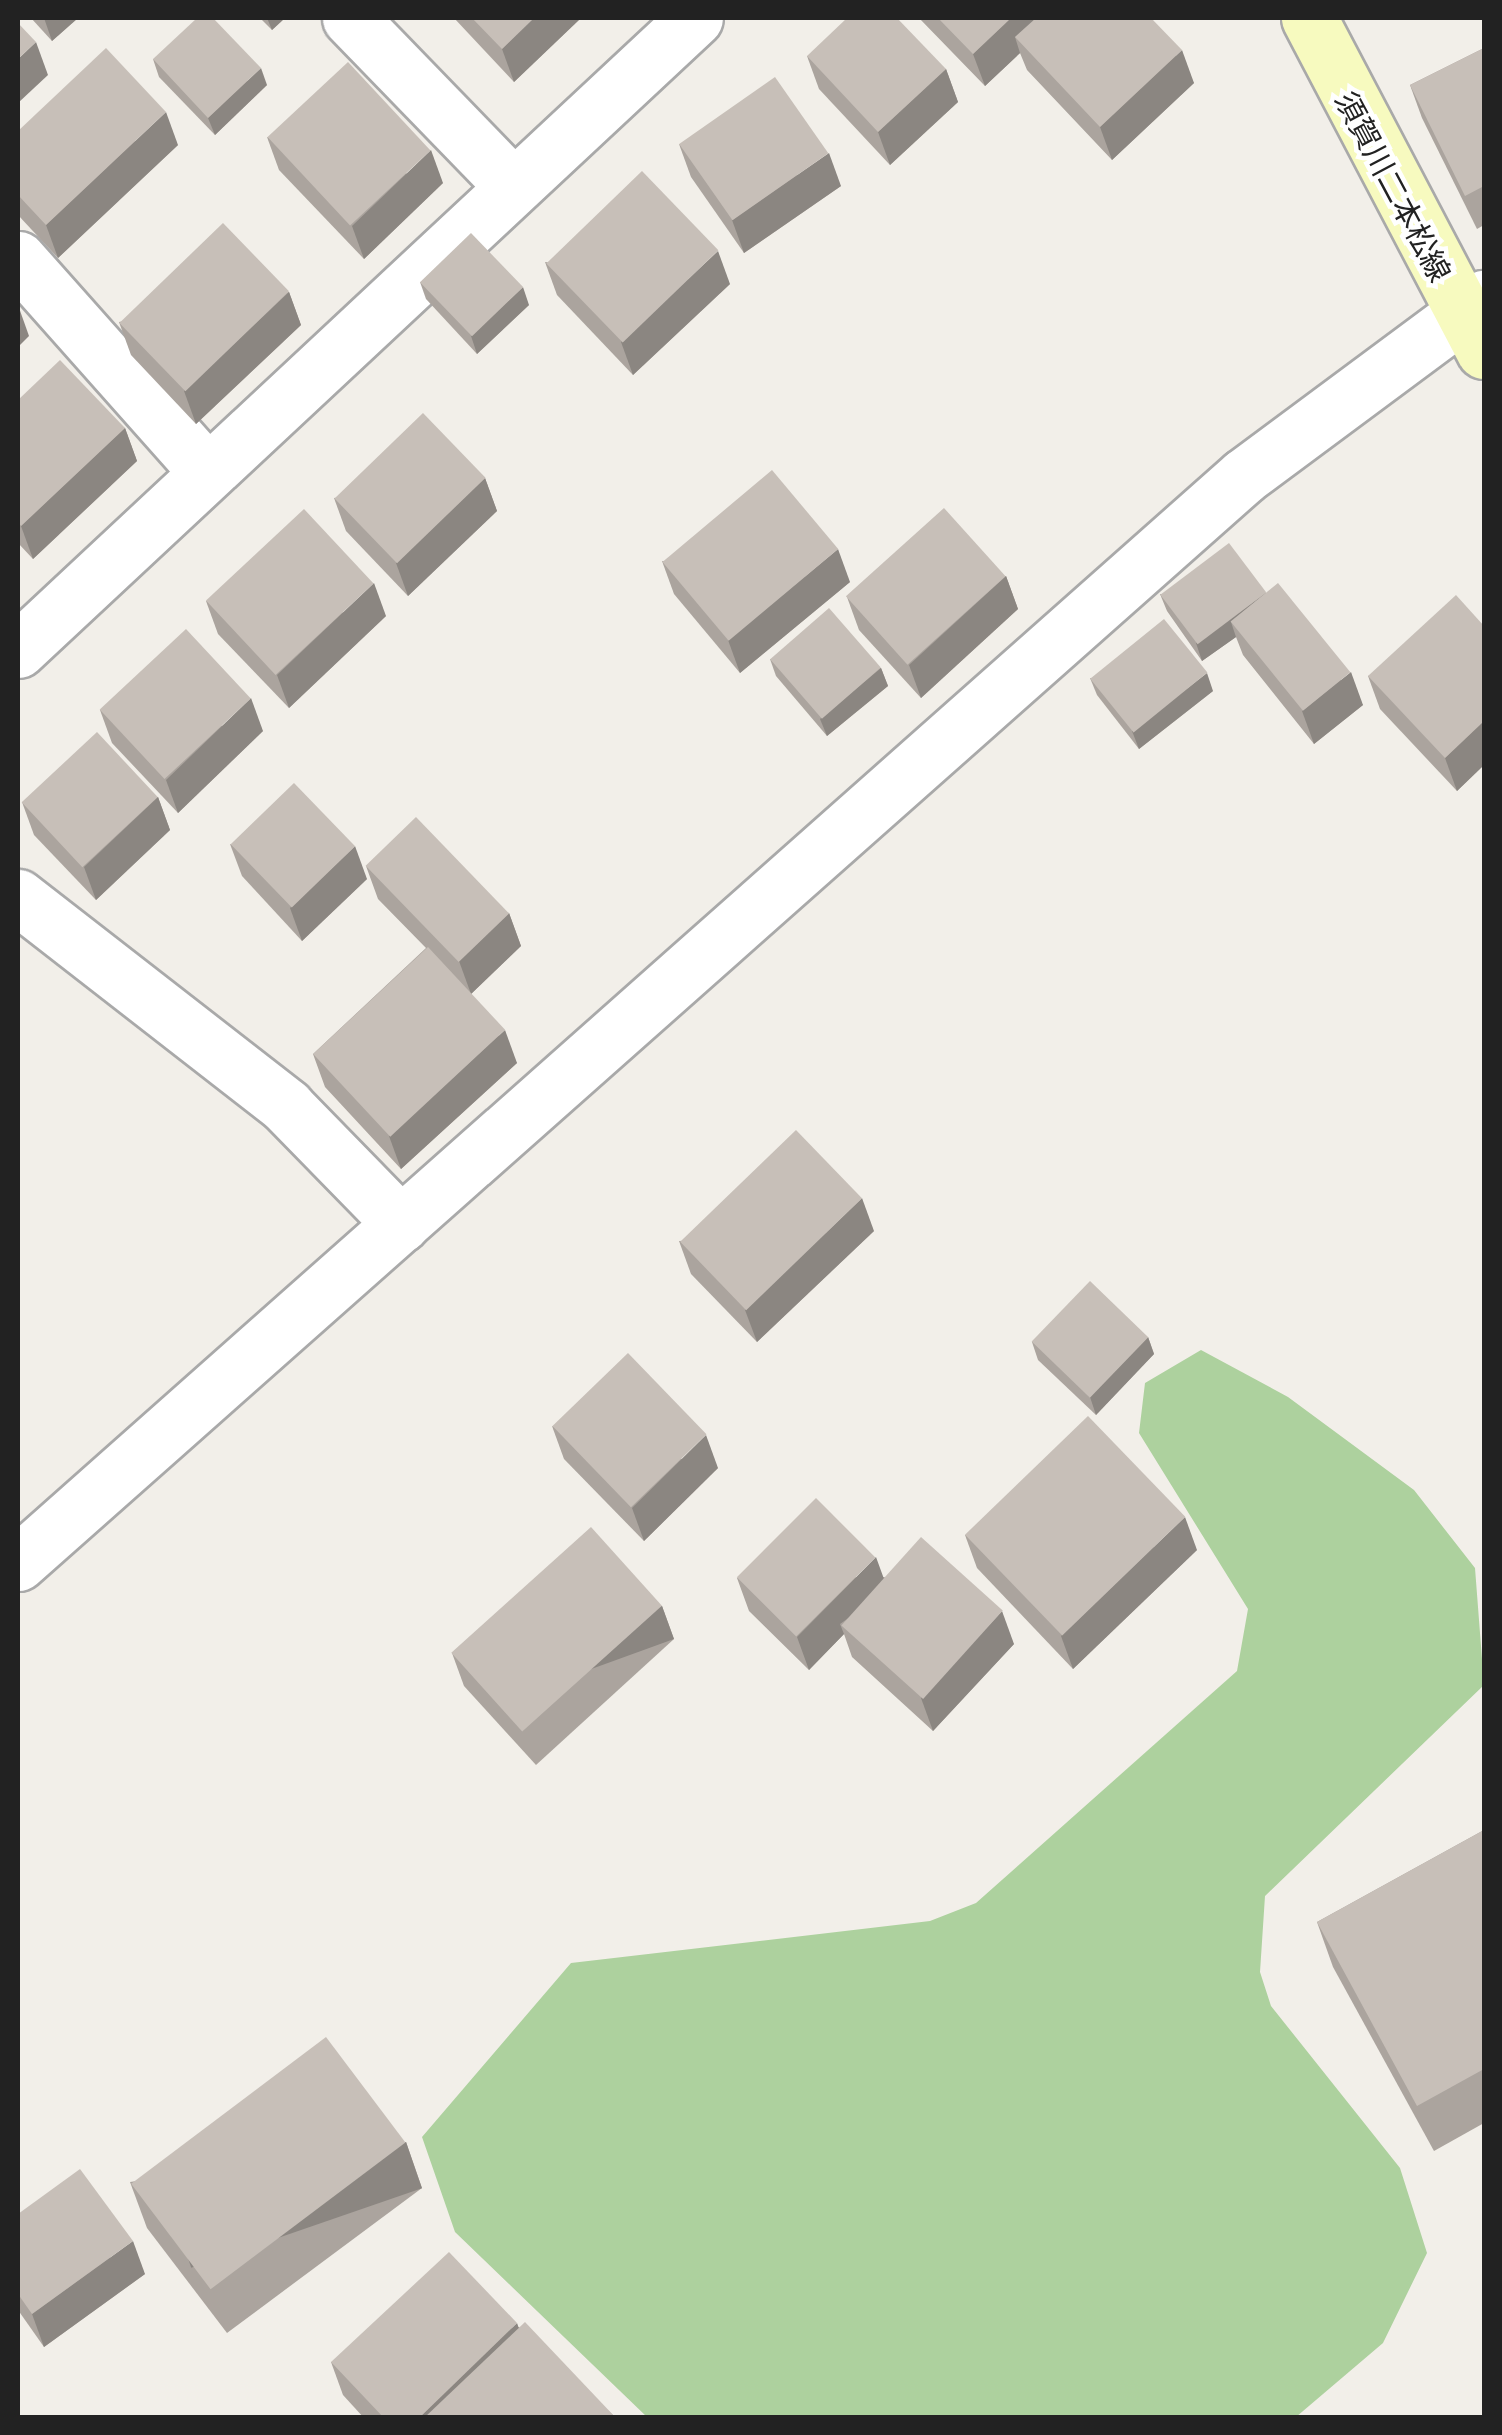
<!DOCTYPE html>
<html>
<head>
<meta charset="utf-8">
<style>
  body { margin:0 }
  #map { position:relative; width:1502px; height:2435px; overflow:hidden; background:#f2efe9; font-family:Barlow,"Noto Sans JP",sans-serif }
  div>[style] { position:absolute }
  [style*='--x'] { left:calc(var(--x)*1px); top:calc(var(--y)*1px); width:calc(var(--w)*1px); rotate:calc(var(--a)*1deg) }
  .forest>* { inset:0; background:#add19e }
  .roads { filter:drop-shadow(2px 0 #a9a9a9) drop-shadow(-2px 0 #a9a9a9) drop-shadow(0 2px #a9a9a9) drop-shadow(0 -2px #a9a9a9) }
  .street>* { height:55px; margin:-27.5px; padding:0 27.5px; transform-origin:27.5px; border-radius:27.5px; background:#fff }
  .secondary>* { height:55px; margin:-27.5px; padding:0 27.5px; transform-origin:27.5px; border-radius:27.5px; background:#f7fabf }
  .wall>* { inset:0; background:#aba49e }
  .shaded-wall>* { inset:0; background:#8b8681; transform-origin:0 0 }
  .building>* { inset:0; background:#c7bfb8; transform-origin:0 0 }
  span { translate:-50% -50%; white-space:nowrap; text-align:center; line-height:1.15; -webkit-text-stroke:9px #fff; paint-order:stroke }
  .street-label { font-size:30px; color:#222 }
  .frame { position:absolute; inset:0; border:20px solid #222; pointer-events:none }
</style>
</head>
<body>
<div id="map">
  <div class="forest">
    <i style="clip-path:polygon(1201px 1350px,1288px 1397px,1414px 1490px,1475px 1568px,1484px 1685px,1265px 1896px,1260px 1972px,1271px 2006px,1400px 2168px,1427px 2253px,1383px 2343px,1296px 2417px,647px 2417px,455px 2232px,422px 2137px,571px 1963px,930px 1921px,976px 1903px,1237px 1671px,1248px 1609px,1139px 1433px,1145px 1383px)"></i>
  </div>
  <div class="roads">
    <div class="street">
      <i style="--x:350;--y:18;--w:230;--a:45.9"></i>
      <i style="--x:18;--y:259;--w:283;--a:48.4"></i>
      <i style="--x:18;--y:650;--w:926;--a:-43.03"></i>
      <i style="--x:18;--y:897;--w:340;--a:37.9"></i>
      <i style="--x:286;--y:1106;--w:165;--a:45.7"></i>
      <i style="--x:18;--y:1563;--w:1638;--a:-41.56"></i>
      <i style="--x:1244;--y:476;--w:299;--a:-36.6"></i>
    </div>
    <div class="secondary">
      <i style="--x:1309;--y:18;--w:376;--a:62.3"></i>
    </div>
  </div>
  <div class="wall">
    <i style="clip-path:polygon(31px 18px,78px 18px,52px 41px)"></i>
    <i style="clip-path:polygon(260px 18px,285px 18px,272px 30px)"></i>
    <i style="clip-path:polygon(454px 18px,581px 18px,514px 82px)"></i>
    <i style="clip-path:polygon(919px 18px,1151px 18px,1194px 83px,1112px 160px,1027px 70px,1020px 53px,985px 86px)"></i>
    <i style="clip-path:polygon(1484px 48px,1484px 225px,1477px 229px,1422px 118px,1410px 85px)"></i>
    <i style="clip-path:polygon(807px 56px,946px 69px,958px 102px,890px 165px,819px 89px)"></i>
    <i style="clip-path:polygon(153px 59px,267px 85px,215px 135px,159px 77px)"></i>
    <i style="clip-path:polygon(18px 131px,178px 145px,58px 258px,18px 215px)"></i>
    <i style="clip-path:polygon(267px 137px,443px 183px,364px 259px,279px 170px)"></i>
    <i style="clip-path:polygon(679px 144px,841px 186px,744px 253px,691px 177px)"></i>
    <i style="clip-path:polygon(545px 262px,730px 284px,633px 375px,557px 295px)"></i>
    <i style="clip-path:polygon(420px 282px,529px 305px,477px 354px,426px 299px)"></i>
    <i style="clip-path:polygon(289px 292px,301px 325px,196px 424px,131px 355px,119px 322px)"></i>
    <i style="clip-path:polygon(18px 400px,125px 428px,137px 461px,33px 559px,18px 543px)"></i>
    <i style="clip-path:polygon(485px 478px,497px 511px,408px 596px,346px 531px,334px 498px)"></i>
    <i style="clip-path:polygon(662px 561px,850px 582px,740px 673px,674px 594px)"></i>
    <i style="clip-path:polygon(1006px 576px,1018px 609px,921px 698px,859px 630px,847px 597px)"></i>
    <i style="clip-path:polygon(1266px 593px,1363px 705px,1314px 744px,1243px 655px,1236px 637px,1202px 661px,1167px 611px,1160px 594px)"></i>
    <i style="clip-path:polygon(206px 601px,386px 616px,289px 708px,218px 634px)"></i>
    <i style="clip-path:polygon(1484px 626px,1484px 765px,1457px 791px,1380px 709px,1368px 676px)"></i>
    <i style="clip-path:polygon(770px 659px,881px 668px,888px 686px,827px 736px,776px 676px)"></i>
    <i style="clip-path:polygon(1090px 678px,1213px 691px,1139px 749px,1097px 695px)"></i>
    <i style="clip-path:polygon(100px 710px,263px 731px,178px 813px,112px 743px)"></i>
    <i style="clip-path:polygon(158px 797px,170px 830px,96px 900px,34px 835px,22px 802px)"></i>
    <i style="clip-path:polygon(230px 844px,367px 879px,302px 941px,242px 876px)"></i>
    <i style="clip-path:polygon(366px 866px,509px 913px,521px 946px,471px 994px,517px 1063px,401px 1169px,325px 1087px,313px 1054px,426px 948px,378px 899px)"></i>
    <i style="clip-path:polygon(874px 1231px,757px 1342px,691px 1274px,679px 1241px)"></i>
    <i style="clip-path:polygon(1148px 1337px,1154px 1354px,1096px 1415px,1038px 1360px,1032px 1342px)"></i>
    <i style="clip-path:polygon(552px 1426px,718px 1468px,644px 1541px,564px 1459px)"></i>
    <i style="clip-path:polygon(965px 1535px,1197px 1550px,1073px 1669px,977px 1568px)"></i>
    <i style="clip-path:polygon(884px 1577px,1014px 1644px,933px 1731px,852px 1657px,844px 1634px,809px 1670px,749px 1611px,737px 1578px)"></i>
    <i style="clip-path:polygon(662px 1606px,674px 1639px,536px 1765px,464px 1686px,452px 1653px)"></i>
    <i style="clip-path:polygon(1484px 1830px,1484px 2123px,1434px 2151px,1333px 1967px,1317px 1922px)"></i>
    <i style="clip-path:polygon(406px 2142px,422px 2188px,227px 2333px,147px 2228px,130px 2182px)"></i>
    <i style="clip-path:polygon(18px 2214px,145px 2274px,44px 2347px,18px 2310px)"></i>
    <i style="clip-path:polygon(519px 2327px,616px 2418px,364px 2418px,343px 2395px,331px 2362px)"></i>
  </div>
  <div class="shaded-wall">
    <i style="clip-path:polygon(44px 18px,78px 18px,52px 41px)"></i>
    <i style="clip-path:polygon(267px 18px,285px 18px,272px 30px)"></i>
    <i style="clip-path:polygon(534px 18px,581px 18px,514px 82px,502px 49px)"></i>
    <i style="clip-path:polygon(1011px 18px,1058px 18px,1015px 37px,1020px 53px,985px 86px,973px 54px)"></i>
    <i style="clip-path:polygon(36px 42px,48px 75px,18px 103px,18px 59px)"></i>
    <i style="clip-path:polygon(1182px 50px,1194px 83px,1112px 160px,1100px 127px)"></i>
    <i style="clip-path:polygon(261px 68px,267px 85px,215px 135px,208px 118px)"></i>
    <i style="clip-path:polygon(946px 69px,958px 102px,890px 165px,878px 132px)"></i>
    <i style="clip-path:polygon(166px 112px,178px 145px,58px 258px,46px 225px)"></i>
    <i style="clip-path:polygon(431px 150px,443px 183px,364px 259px,352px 226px)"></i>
    <i style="clip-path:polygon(829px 153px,841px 186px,744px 253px,732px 220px)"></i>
    <i style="clip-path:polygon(718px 251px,730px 284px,633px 375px,621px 342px)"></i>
    <i style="clip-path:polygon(523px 287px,529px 305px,477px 354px,471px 336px)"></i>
    <i style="clip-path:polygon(289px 292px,301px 325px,196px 424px,184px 391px)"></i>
    <i style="clip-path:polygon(18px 305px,29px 336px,18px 347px)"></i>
    <i style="clip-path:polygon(125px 428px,137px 461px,33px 559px,21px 526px)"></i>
    <i style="clip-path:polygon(485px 478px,497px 511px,408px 596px,396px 563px)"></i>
    <i style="clip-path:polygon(838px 549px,850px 582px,740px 673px,728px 640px)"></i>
    <i style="clip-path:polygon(1006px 576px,1018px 609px,921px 698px,909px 665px)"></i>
    <i style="clip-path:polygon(374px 583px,386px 616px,289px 708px,277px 675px)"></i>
    <i style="clip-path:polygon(1266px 593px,1231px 622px,1236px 637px,1202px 661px,1196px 643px)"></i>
    <i style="clip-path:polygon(881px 668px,888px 686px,827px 736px,820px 719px)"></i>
    <i style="clip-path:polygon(1351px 672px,1363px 705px,1314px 744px,1302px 711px)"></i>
    <i style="clip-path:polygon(1207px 673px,1213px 691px,1139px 749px,1132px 731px)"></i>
    <i style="clip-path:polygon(251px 698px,263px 731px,178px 813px,166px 780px)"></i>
    <i style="clip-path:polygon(1484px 721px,1484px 765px,1457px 791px,1445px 758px)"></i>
    <i style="clip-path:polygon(158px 797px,170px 830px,96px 900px,84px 867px)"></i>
    <i style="clip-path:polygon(355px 846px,367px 879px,302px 941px,290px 908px)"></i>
    <i style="clip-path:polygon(509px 913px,521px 946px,471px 994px,459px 961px)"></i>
    <i style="clip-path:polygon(505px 1030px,517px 1063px,401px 1169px,389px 1136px)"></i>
    <i style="clip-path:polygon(862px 1198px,874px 1231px,757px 1342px,745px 1310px)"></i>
    <i style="clip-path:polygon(1148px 1337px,1154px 1354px,1096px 1415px,1090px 1397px)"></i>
    <i style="clip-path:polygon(706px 1435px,718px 1468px,644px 1541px,632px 1508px)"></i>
    <i style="clip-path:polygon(1185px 1517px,1197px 1550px,1073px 1669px,1061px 1636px)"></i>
    <i style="clip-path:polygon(876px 1557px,888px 1590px,840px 1624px,844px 1634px,809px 1670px,797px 1637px)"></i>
    <i style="left:662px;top:1606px;width:35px;height:187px;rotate:70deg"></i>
    <i style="clip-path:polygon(1002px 1611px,1014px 1644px,933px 1731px,921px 1698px)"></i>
    <i style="left:406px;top:2142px;width:49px;height:244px;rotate:71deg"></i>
    <i style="clip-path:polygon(133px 2241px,145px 2274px,44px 2347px,32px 2314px)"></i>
    <i style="clip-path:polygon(517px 2323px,529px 2356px,465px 2418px,419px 2418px)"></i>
  </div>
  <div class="building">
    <i style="clip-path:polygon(197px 18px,213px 18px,261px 68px,208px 118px,153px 59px)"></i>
    <i style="clip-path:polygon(472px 18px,534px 18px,502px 49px)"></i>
    <i style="clip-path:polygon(847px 18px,897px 18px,946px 69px,878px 132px,807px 56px)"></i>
    <i style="clip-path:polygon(938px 18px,1011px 18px,973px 54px)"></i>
    <i style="clip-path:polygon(1036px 18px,1151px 18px,1182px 50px,1100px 127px,1015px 37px)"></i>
    <i style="clip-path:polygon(18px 23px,36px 42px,18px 59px)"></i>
    <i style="clip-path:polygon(106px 48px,166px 112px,46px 225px,18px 195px,18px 131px)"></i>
    <i style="clip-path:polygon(1484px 48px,1484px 186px,1465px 196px,1410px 85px)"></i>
    <i style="left:348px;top:62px;width:121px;height:110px;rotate:47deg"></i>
    <i style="left:775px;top:77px;width:93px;height:117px;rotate:55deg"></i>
    <i style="left:642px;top:171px;width:110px;height:133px;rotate:46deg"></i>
    <i style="left:223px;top:223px;width:95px;height:144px;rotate:46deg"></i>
    <i style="left:471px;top:233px;width:75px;height:71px;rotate:46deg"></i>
    <i style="clip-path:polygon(60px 360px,125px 428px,21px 526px,18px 522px,18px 400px)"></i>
    <i style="left:423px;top:413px;width:90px;height:123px;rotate:46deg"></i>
    <i style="left:772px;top:470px;width:103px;height:143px;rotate:50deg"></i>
    <i style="left:944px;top:508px;width:92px;height:132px;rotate:48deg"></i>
    <i style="left:304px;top:509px;width:102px;height:134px;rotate:47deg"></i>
    <i style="left:1229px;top:543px;width:62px;height:86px;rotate:53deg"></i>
    <i style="left:1278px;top:583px;width:115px;height:61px;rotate:51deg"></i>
    <i style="clip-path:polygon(1456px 595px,1484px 626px,1484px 721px,1445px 758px,1368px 676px)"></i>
    <i style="left:829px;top:608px;width:79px;height:78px;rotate:49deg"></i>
    <i style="left:1164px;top:619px;width:69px;height:95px;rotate:51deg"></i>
    <i style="left:186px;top:629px;width:95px;height:118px;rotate:47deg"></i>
    <i style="left:97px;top:732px;width:89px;height:103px;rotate:47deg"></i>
    <i style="left:294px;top:783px;width:88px;height:88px;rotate:46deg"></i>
    <i style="left:416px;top:817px;width:134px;height:70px;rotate:46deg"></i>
    <i style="left:428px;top:947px;width:113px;height:157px;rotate:47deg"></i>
    <i style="left:796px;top:1130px;width:95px;height:161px;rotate:46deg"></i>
    <i style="left:1090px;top:1281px;width:81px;height:84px;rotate:44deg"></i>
    <i style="left:628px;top:1353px;width:113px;height:105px;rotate:46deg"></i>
    <i style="left:1088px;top:1416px;width:140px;height:171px;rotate:46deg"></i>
    <i style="left:816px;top:1498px;width:84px;height:112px;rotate:45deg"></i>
    <i style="left:591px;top:1527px;width:106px;height:188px;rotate:48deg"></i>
    <i style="left:921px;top:1537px;width:110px;height:119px;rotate:42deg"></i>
    <i style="clip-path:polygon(1484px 1830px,1484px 2069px,1417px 2106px,1317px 1922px)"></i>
    <i style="left:326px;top:2037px;width:132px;height:244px;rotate:53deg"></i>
    <i style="clip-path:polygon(80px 2169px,133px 2241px,32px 2314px,18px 2294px,18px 2214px)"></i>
    <i style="clip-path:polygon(449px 2252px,517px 2323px,419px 2418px,384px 2418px,331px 2362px)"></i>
    <i style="clip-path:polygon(525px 2322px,616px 2418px,424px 2418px)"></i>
  </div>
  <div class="street-label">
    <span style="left:1394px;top:186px;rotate:62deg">須賀川二本松線</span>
  </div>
  <div class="frame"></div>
</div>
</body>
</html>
